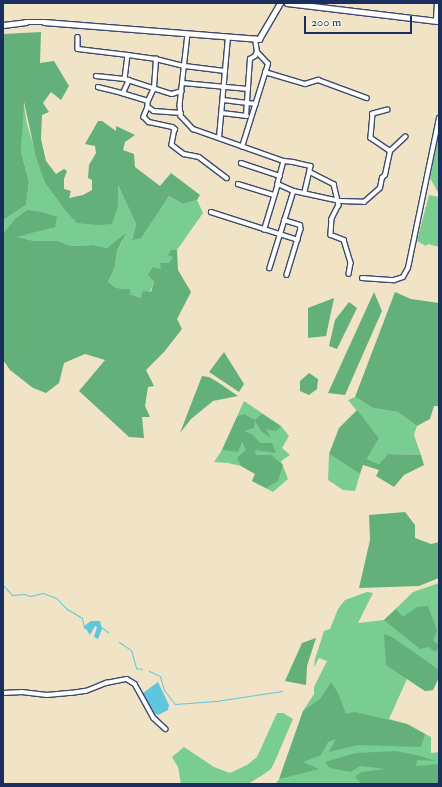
<!DOCTYPE html>
<html>
<head>
<meta charset="utf-8">
<style>
  body { margin:0 }
  #map { position:relative; width:442px; height:787px; overflow:hidden; background:#f1e3c5; font-family:"IM FELL Double Pica",serif }
  div>[style] { position:absolute }
  [style*='--x'] { left:calc(var(--x)*1px); top:calc(var(--y)*1px); width:calc(var(--w)*1px); rotate:calc(var(--a)*1deg) }
  .green>* { inset:0; background:#7acd90 }
  .forest>* { inset:0; background:#63b07a }
  .water>* { inset:0; background:#60c6dd }
  .stream>* { height:1px; margin:-0.5px; padding:0 0.5px; transform-origin:0.5px; border-radius:0.5px; background:#60c6dd }
  .roads { filter:drop-shadow(1px 0 #3b4a6d) drop-shadow(-1px 0 #3b4a6d) drop-shadow(0 1px #3b4a6d) drop-shadow(0 -1px #3b4a6d) }
  .minor>* { height:3.5px; margin:-1.75px; padding:0 1.75px; transform-origin:1.75px; border-radius:1.75px; background:#fff }
  .tertiary>* { height:4.5px; margin:-2.25px; padding:0 2.25px; transform-origin:2.25px; border-radius:2.25px; background:#fff }
  span { translate:-50% -50%; white-space:nowrap; text-align:center; line-height:1.15; -webkit-text-stroke:3px #fcf5e5; paint-order:stroke }
  .frame { position:absolute; inset:0; border:4px solid #1b2f5e; pointer-events:none }
  .scale { position:absolute; left:304px; top:16px; width:108px; height:18px; box-sizing:border-box; border:2px solid #1b2f5e; border-top:0; padding-left:5px; font-size:12px; line-height:14px; white-space:nowrap; color:#1b2f5e; -webkit-text-stroke:3px #fcf5e5; paint-order:stroke }
</style>
</head>
<body>
<div id="map">
  <div class="green">
    <i style="clip-path:polygon(23px 99px,27px 124px,45px 183px,64px 209px,117px 183px,136px 224px,132px 239px,151px 221px,169px 196px,183px 204px,197px 200px,203px 213px,177px 250px,171px 250px,173px 257px,169px 264px,162px 269px,154px 281px,150px 292px,141px 298px,130px 294px,129px 289px,116px 288px,108px 282px,115px 267px,117px 251px,123px 240px,107px 248px,93px 245px,71px 246px,58px 241px,34px 241px,16px 237px,39px 231px,3px 234px,3px 220px,26px 205px,29px 182px,21px 152px)"></i>
    <i style="clip-path:polygon(439px 133px,439px 194px,430px 178px)"></i>
    <i style="clip-path:polygon(429px 195px,439px 197px,439px 247px,428px 244px,426px 246px,417px 241px)"></i>
    <i style="clip-path:polygon(355px 397px,373px 408px,398px 412px,417px 426px,414px 435px,421px 455px,388px 454px,379px 464px,367px 459px,379px 438px,348px 400px)"></i>
    <i style="clip-path:polygon(244px 401px,281px 426px,289px 436px,282px 448px,290px 455px,281px 461px,288px 479px,273px 492px,252px 481px,255px 474px,241px 466px,228px 463px,214px 462px,222px 450px)"></i>
    <i style="clip-path:polygon(329px 454px,360px 474px,355px 491px,343px 490px,328px 480px)"></i>
    <i style="clip-path:polygon(439px 583px,439px 677px,433px 690px,425px 691px,407px 679px,389px 719px,407px 724px,431px 737px,431px 753px,439px 752px,439px 784px,275px 784px,290px 767px,303px 711px,314px 694px,314px 687px,327px 661px,319px 658px,314px 667px,315px 659px,324px 631px,330px 629px,338px 609px,345px 600px,367px 592px,373px 593px,358px 623px,384px 620px,413px 592px)"></i>
    <i style="clip-path:polygon(277px 713px,283px 713px,293px 719px,275px 761px,271px 769px,264px 774px,248px 784px,181px 784px,178px 767px,172px 757px,184px 747px,214px 767px,230px 773px,247px 765px,257px 757px)"></i>
  </div>
  <div class="forest">
    <i style="clip-path:polygon(41px 32px,40px 63px,54px 61px,69px 86px,61px 100px,51px 92px,43px 103px,49px 112px,42px 115px,41px 139px,46px 161px,56px 174px,64px 169px,67px 171px,64px 179px,64px 189px,71px 191px,69px 198px,83px 195px,92px 190px,92px 180px,88px 178px,89px 165px,96px 153px,95px 146px,85px 144px,98px 121px,102px 121px,116px 131px,116px 126px,135px 135px,125px 142px,123px 150px,134px 154px,135px 167px,160px 186px,171px 173px,200px 195px,197px 200px,183px 204px,169px 196px,141px 238px,132px 240px,136px 224px,118px 185px,118px 206px,112px 224px,98px 225px,77px 223px,64px 209px,45px 183px,36px 157px,24px 102px,21px 152px,29px 182px,26px 205px,3px 220px,3px 34px)"></i>
    <i style="clip-path:polygon(27px 210px,42px 212px,57px 217px,55px 227px,17px 237px,34px 241px,58px 241px,71px 246px,93px 245px,107px 248px,126px 233px,117px 251px,115px 267px,108px 282px,116px 288px,130px 289px,130px 294px,141px 298px,143px 291px,151px 292px,154px 281px,148px 275px,153px 267px,161px 269px,160px 263px,169px 263px,173px 257px,168px 255px,171px 250px,177px 250px,178px 270px,191px 292px,177px 319px,182px 329px,164px 352px,146px 370px,154px 386px,148px 387px,145px 406px,150px 417px,142px 417px,144px 438px,129px 437px,79px 391px,105px 360px,85px 354px,64px 363px,59px 383px,46px 393px,33px 388px,10px 370px,3px 360px,3px 234px,15px 219px)"></i>
    <i style="clip-path:polygon(374px 292px,382px 311px,345px 395px,328px 393px)"></i>
    <i style="clip-path:polygon(395px 292px,411px 299px,439px 303px,439px 406px,434px 406px,430px 419px,417px 426px,398px 412px,373px 408px,355px 397px)"></i>
    <i style="clip-path:polygon(334px 298px,326px 336px,308px 338px,308px 308px)"></i>
    <i style="clip-path:polygon(349px 302px,357px 308px,337px 349px,329px 346px,335px 320px)"></i>
    <i style="clip-path:polygon(224px 352px,244px 384px,239px 392px,209px 372px)"></i>
    <i style="clip-path:polygon(309px 373px,318px 379px,317px 389px,309px 395px,300px 391px,300px 381px)"></i>
    <i style="clip-path:polygon(202px 376px,209px 377px,216px 381px,238px 396px,213px 401px,191px 419px,180px 433px)"></i>
    <i style="clip-path:polygon(357px 410px,379px 438px,367px 459px,379px 464px,388px 454px,421px 455px,424px 465px,404px 475px,394px 487px,376px 476px,379px 470px,363px 465px,360px 474px,329px 454px,339px 428px)"></i>
    <i style="clip-path:polygon(244px 414px,255px 420px,262px 414px,281px 426px,276px 431px,266px 429px,271px 438px,261px 431px,255px 421px,254px 428px,244px 431px,253px 435px,260px 443px,272px 443px,276px 453px,255px 450px,256px 455px,271px 455px,283px 465px,278px 481px,266px 488px,252px 481px,255px 474px,241px 466px,237px 458px,246px 450px,242px 442px,238px 452px,222px 450px,237px 417px)"></i>
    <i style="clip-path:polygon(405px 512px,415px 525px,415px 538px,431px 544px,439px 542px,439px 578px,419px 586px,359px 588px,370px 540px,369px 515px)"></i>
    <i style="clip-path:polygon(428px 606px,437px 630px,433px 641px,439px 645px,436px 652px,428px 647px,420px 649px,384px 620px,396px 609px,403px 617px,417px 607px)"></i>
    <i style="clip-path:polygon(384px 634px,392px 637px,439px 670px,439px 677px,433px 690px,425px 691px,386px 665px)"></i>
    <i style="clip-path:polygon(316px 638px,307px 666px,306px 685px,285px 681px,302px 643px)"></i>
    <i style="clip-path:polygon(331px 682px,338px 693px,346px 714px,355px 712px,407px 724px,425px 734px,421px 747px,358px 745px,329px 752px,336px 739px,328px 742px,321px 755px,303px 762px,319px 769px,279px 779px,303px 711px,320px 699px)"></i>
    <i style="clip-path:polygon(396px 751px,420px 756px,436px 761px,417px 760px,416px 766px,439px 764px,439px 784px,362px 784px,355px 777px,361px 772px,386px 769px,360px 766px,351px 772px,330px 768px,325px 762px,356px 753px)"></i>
  </div>
  <div class="water">
    <i style="clip-path:polygon(91px 621px,100px 621px,102px 629px,98px 639px,94px 637px,97px 627px,95px 626px,90px 635px,84px 626px)"></i>
    <i style="clip-path:polygon(158px 682px,169px 705px,168px 710px,158px 715px,155px 714px,144px 698px,143px 693px)"></i>
  </div>
  <div class="stream">
    <i style="--x:3;--y:585;--w:13;--a:48"></i>
    <i style="--x:12;--y:595;--w:12;--a:-5"></i>
    <i style="--x:24;--y:594;--w:6;--a:18"></i>
    <i style="--x:30;--y:596;--w:13;--a:-13"></i>
    <i style="--x:43;--y:593;--w:14;--a:21"></i>
    <i style="--x:56;--y:598;--w:16;--a:45"></i>
    <i style="--x:67;--y:609;--w:17;--a:31"></i>
    <i style="--x:82;--y:618;--w:10;--a:79"></i>
    <i style="--x:84;--y:628;--w:2;--a:-27"></i>
    <i style="--x:101;--y:627;--w:9;--a:36"></i>
    <i style="--x:119;--y:642;--w:14;--a:34"></i>
    <i style="--x:131;--y:650;--w:19;--a:74"></i>
    <i style="--x:136;--y:668;--w:6;--a:9"></i>
    <i style="--x:149;--y:671;--w:12;--a:24"></i>
    <i style="--x:160;--y:676;--w:15;--a:74"></i>
    <i style="--x:164;--y:690;--w:18;--a:52"></i>
    <i style="--x:175;--y:704;--w:41;--a:-4.2"></i>
    <i style="--x:216;--y:701;--w:67;--a:-8.6"></i>
  </div>
  <div class="roads">
    <div class="minor">
      <i style="--x:436;--y:21;--w:18;--a:-87"></i>
      <i style="--x:188;--y:34;--w:71;--a:96.4"></i>
      <i style="--x:180;--y:105;--w:11;--a:85"></i>
      <i style="--x:181;--y:116;--w:18;--a:47"></i>
      <i style="--x:193;--y:129;--w:96;--a:19.4"></i>
      <i style="--x:284;--y:161;--w:24;--a:105"></i>
      <i style="--x:278;--y:184;--w:17;--a:24"></i>
      <i style="--x:294;--y:191;--w:81;--a:107.3"></i>
      <i style="--x:78;--y:37;--w:12;--a:90"></i>
      <i style="--x:78;--y:49;--w:50;--a:6.8"></i>
      <i style="--x:128;--y:55;--w:24;--a:97"></i>
      <i style="--x:128;--y:55;--w:28;--a:8"></i>
      <i style="--x:156;--y:59;--w:30;--a:14"></i>
      <i style="--x:185;--y:66;--w:40;--a:7.1"></i>
      <i style="--x:265;--y:72;--w:42;--a:16.7"></i>
      <i style="--x:305;--y:84;--w:14;--a:-17"></i>
      <i style="--x:318;--y:80;--w:52;--a:20.2"></i>
      <i style="--x:96;--y:76;--w:29;--a:6"></i>
      <i style="--x:125;--y:79;--w:49;--a:17.7"></i>
      <i style="--x:172;--y:94;--w:10;--a:-17"></i>
      <i style="--x:183;--y:83;--w:65;--a:5.3"></i>
      <i style="--x:98;--y:87;--w:25;--a:14"></i>
      <i style="--x:122;--y:93;--w:27;--a:17"></i>
      <i style="--x:148;--y:101;--w:6;--a:90"></i>
      <i style="--x:148;--y:107;--w:7;--a:34"></i>
      <i style="--x:154;--y:111;--w:27;--a:4"></i>
      <i style="--x:123;--y:93;--w:14;--a:-65"></i>
      <i style="--x:223;--y:100;--w:33;--a:7"></i>
      <i style="--x:148;--y:101;--w:14;--a:-65"></i>
      <i style="--x:154;--y:88;--w:29;--a:-86"></i>
      <i style="--x:148;--y:107;--w:11;--a:112"></i>
      <i style="--x:144;--y:117;--w:7;--a:45"></i>
      <i style="--x:149;--y:122;--w:24;--a:12"></i>
      <i style="--x:172;--y:127;--w:4;--a:34"></i>
      <i style="--x:175;--y:129;--w:16;--a:101"></i>
      <i style="--x:172;--y:145;--w:15;--a:37"></i>
      <i style="--x:184;--y:154;--w:15;--a:11"></i>
      <i style="--x:199;--y:157;--w:35;--a:37"></i>
      <i style="--x:388;--y:110;--w:16;--a:165"></i>
      <i style="--x:373;--y:114;--w:24;--a:95"></i>
      <i style="--x:371;--y:138;--w:23;--a:34"></i>
      <i style="--x:222;--y:113;--w:25;--a:7"></i>
      <i style="--x:246;--y:116;--w:57;--a:-86"></i>
      <i style="--x:250;--y:59;--w:6;--a:-31"></i>
      <i style="--x:255;--y:56;--w:4;--a:-63"></i>
      <i style="--x:219;--y:138;--w:101;--a:-84.9"></i>
      <i style="--x:242;--y:147;--w:87;--a:-72.6"></i>
      <i style="--x:268;--y:64;--w:16;--a:-133"></i>
      <i style="--x:257;--y:52;--w:13;--a:-99"></i>
      <i style="--x:284;--y:161;--w:9;--a:6"></i>
      <i style="--x:293;--y:162;--w:18;--a:13"></i>
      <i style="--x:311;--y:166;--w:28;--a:103"></i>
      <i style="--x:241;--y:163;--w:41;--a:18.4"></i>
      <i style="--x:310;--y:172;--w:27;--a:27"></i>
      <i style="--x:334;--y:184;--w:22;--a:77"></i>
      <i style="--x:339;--y:205;--w:16;--a:117"></i>
      <i style="--x:332;--y:219;--w:16;--a:94"></i>
      <i style="--x:331;--y:235;--w:14;--a:21"></i>
      <i style="--x:344;--y:240;--w:24;--a:73"></i>
      <i style="--x:351;--y:263;--w:11;--a:100"></i>
      <i style="--x:238;--y:184;--w:38;--a:17"></i>
      <i style="--x:294;--y:191;--w:47;--a:12.3"></i>
      <i style="--x:340;--y:201;--w:24;--a:2"></i>
      <i style="--x:364;--y:202;--w:21;--a:-41"></i>
      <i style="--x:380;--y:188;--w:10;--a:-79"></i>
      <i style="--x:382;--y:178;--w:4;--a:-45"></i>
      <i style="--x:385;--y:175;--w:25;--a:-78"></i>
      <i style="--x:390;--y:151;--w:21;--a:-43"></i>
      <i style="--x:211;--y:212;--w:91;--a:17.8"></i>
      <i style="--x:284;--y:220;--w:17;--a:17"></i>
      <i style="--x:300;--y:225;--w:4;--a:76"></i>
      <i style="--x:301;--y:229;--w:48;--a:106.9"></i>
      <i style="--x:264;--y:230;--w:48;--a:-73.1"></i>
      <i style="--x:362;--y:278;--w:32;--a:4"></i>
      <i style="--x:394;--y:280;--w:9;--a:-18"></i>
      <i style="--x:403;--y:277;--w:10;--a:-61"></i>
      <i style="--x:408;--y:268;--w:153;--a:-78.3"></i>
      <i style="--x:3;--y:693;--w:19;--a:-3"></i>
      <i style="--x:22;--y:692;--w:25;--a:7"></i>
      <i style="--x:47;--y:695;--w:24;--a:-5"></i>
      <i style="--x:71;--y:693;--w:15;--a:-8"></i>
      <i style="--x:86;--y:691;--w:22;--a:-22"></i>
      <i style="--x:106;--y:683;--w:21;--a:-11"></i>
      <i style="--x:127;--y:679;--w:9;--a:32"></i>
      <i style="--x:135;--y:684;--w:39;--a:61"></i>
      <i style="--x:154;--y:718;--w:16;--a:43"></i>
    </div>
    <div class="tertiary">
      <i style="--x:287;--y:3;--w:153;--a:6.8"></i>
      <i style="--x:3;--y:25;--w:23;--a:-7"></i>
      <i style="--x:26;--y:22;--w:18;--a:0"></i>
      <i style="--x:44;--y:22;--w:216;--a:4.5"></i>
      <i style="--x:259;--y:39;--w:42;--a:-59.7"></i>
    </div>
  </div>
  <div class="frame"></div>
  <div class="scale">200 m</div>
</div>
</body>
</html>
